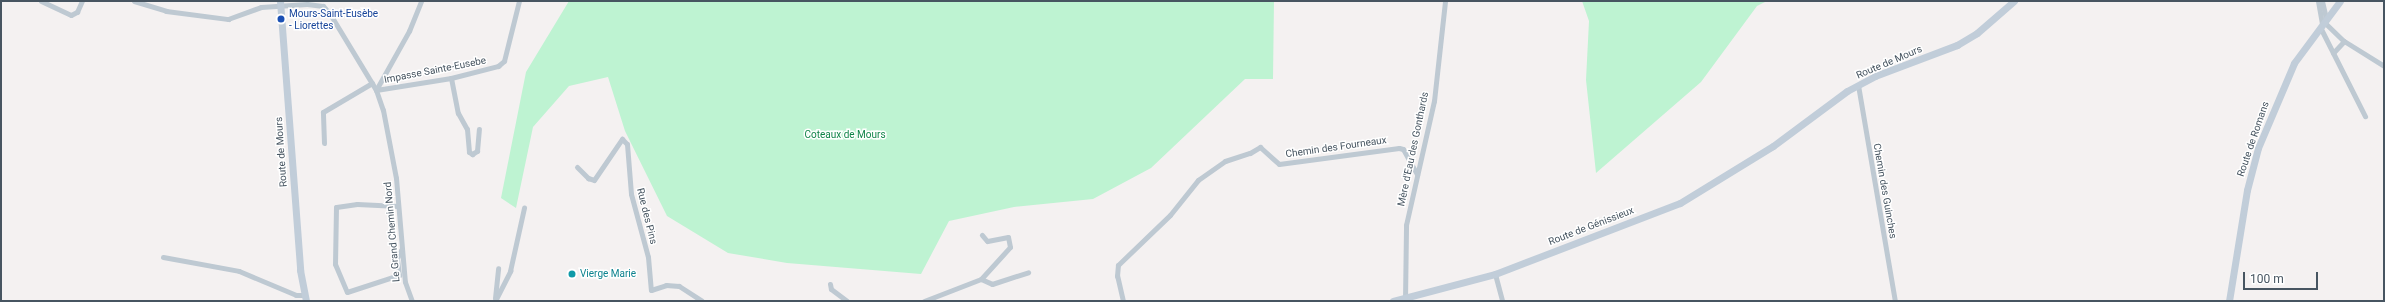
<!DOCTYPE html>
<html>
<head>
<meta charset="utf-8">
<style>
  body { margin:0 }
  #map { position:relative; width:2385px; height:302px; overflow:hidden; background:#f4f1f1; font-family:Roboto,sans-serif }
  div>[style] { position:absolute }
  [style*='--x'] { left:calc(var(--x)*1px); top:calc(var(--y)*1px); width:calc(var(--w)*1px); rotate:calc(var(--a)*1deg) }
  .green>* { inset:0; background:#bef3d2 }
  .street>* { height:5px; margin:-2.5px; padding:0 2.5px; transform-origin:2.5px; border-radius:2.5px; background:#bec9d2 }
  .secondary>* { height:7px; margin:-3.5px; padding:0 3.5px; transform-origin:3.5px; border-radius:3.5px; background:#c1cdd9 }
  .dots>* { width:11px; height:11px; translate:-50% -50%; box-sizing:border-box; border:2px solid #fff; border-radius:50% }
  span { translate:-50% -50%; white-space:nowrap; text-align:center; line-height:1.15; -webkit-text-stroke:3px #fff; paint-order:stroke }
  .transit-label { font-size:10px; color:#164399 }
  .left { translate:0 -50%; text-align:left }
  .street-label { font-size:10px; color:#475561 }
  .park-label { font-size:10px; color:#108448 }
  .culture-label { font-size:10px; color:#0d838f }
  .frame { position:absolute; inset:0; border:2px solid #475561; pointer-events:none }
  .scale { position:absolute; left:2243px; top:272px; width:75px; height:18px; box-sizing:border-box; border:2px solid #475561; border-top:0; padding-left:5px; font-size:12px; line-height:14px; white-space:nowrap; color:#475561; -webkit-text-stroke:3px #fff; paint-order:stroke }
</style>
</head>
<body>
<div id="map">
  <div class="green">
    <i style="clip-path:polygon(569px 1px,1274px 1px,1273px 79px,1245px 79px,1151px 168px,1093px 199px,1014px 207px,949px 221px,921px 274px,787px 263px,728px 253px,667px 216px,625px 131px,608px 77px,569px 86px,533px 127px,516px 208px,501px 198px,526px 72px)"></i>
    <i style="clip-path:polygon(1582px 1px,1649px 2px,1767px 1px,1757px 6px,1701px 82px,1596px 173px,1586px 80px,1589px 21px)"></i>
  </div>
  <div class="street">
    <i style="--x:41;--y:1;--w:33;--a:25"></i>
    <i style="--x:71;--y:15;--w:7;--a:-27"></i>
    <i style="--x:77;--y:12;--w:12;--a:-66"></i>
    <i style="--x:134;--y:1;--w:34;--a:17"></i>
    <i style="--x:166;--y:11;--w:63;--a:7.4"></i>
    <i style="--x:228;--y:19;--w:35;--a:-20"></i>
    <i style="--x:261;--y:7;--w:46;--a:-3.7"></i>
    <i style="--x:307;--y:4;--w:16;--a:7"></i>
    <i style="--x:323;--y:6;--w:11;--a:49"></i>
    <i style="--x:330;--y:14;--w:89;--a:58.8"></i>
    <i style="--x:376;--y:90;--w:21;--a:71"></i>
    <i style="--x:383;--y:110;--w:69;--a:79.2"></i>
    <i style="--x:396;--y:178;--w:104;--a:85.1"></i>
    <i style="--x:405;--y:282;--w:20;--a:70"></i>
    <i style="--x:2318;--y:1;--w:23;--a:80"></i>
    <i style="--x:2322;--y:1;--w:17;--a:77"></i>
    <i style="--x:2324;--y:22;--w:28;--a:44"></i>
    <i style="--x:2344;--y:41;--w:47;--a:32"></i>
    <i style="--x:2320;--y:27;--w:100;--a:63.2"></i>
    <i style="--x:2333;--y:53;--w:16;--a:-47"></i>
    <i style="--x:451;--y:78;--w:36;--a:79"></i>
    <i style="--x:458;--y:113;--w:18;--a:61"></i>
    <i style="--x:467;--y:129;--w:23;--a:85"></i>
    <i style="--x:469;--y:152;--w:4;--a:34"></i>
    <i style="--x:472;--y:154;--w:6;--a:-31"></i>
    <i style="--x:477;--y:151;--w:22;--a:-85"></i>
    <i style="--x:1858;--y:85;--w:219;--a:80.3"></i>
    <i style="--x:376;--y:90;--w:76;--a:-9.1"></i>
    <i style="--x:451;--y:78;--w:49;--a:-14.3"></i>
    <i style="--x:498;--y:66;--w:8;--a:-40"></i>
    <i style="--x:504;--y:61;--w:62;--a:-76"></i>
    <i style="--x:376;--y:90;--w:68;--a:-60.8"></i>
    <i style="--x:409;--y:31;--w:32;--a:-68"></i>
    <i style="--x:324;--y:143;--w:31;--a:-92"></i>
    <i style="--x:323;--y:112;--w:57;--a:-30.6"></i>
    <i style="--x:577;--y:167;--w:16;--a:45"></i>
    <i style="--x:588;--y:178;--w:6;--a:18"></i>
    <i style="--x:594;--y:180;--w:50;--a:-55.7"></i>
    <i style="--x:622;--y:139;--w:7;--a:45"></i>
    <i style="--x:627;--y:144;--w:50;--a:85.4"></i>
    <i style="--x:631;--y:194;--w:65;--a:74.9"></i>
    <i style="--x:648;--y:257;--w:33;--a:85"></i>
    <i style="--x:651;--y:290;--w:16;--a:-18"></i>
    <i style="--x:666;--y:285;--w:13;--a:4"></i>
    <i style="--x:679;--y:286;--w:27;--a:33"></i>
    <i style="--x:398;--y:206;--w:41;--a:-177.2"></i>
    <i style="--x:357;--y:204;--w:21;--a:172"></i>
    <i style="--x:336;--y:207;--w:57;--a:91"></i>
    <i style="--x:335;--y:264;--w:30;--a:67"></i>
    <i style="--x:347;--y:292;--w:55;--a:-18.1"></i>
    <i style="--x:399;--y:275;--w:17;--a:-97"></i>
    <i style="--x:397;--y:258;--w:9;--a:-63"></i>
    <i style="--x:163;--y:257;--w:77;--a:10.4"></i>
    <i style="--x:239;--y:271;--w:62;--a:22.8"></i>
    <i style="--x:296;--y:295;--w:8;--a:0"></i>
    <i style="--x:1495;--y:274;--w:28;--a:75"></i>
    <i style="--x:981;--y:279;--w:12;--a:24"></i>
    <i style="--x:992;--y:284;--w:38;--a:-18"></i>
    <i style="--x:830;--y:284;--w:5;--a:79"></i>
    <i style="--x:831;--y:289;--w:20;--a:37"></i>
    <i style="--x:495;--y:298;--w:30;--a:-84"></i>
    <i style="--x:1405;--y:300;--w:75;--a:-89.2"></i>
    <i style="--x:1406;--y:225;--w:127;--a:-77.3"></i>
    <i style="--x:1434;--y:101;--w:101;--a:-83.7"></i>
    <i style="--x:495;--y:301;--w:34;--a:-63"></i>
    <i style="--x:510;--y:271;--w:65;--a:-77.5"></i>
    <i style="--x:924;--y:301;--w:61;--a:-21.1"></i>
    <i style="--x:981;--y:279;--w:43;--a:-47.8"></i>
    <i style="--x:1010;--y:247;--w:10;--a:-101"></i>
    <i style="--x:1008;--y:237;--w:21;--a:169"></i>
    <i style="--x:987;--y:241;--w:8;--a:-130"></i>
    <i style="--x:1123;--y:301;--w:26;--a:-103"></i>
    <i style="--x:1117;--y:276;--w:11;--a:-85"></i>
    <i style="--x:1118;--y:265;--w:72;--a:-43.9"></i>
    <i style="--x:1170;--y:215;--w:45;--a:-51.3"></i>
    <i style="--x:1198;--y:180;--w:33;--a:-35"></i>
    <i style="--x:1225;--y:161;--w:26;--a:-18"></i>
    <i style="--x:1250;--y:153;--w:12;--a:-31"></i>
    <i style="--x:1260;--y:147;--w:25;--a:42"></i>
    <i style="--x:1279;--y:164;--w:121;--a:-7.6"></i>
    <i style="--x:1399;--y:148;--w:4;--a:14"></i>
    <i style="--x:1403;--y:149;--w:29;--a:61"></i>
  </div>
  <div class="secondary">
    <i style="--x:280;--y:1;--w:270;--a:85.7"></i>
    <i style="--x:300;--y:270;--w:32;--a:79"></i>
    <i style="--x:1393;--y:301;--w:106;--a:-14.8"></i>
    <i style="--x:1495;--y:274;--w:198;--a:-21"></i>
    <i style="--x:1680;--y:203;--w:109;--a:-31.5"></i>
    <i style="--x:1773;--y:146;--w:92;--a:-36.6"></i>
    <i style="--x:1847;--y:91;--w:32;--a:-28"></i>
    <i style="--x:1875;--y:76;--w:88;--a:-20.7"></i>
    <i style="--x:1957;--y:45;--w:23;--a:-31"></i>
    <i style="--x:1977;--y:33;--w:49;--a:-40.9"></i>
    <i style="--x:2229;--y:301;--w:112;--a:-80.8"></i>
    <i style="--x:2247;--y:190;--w:43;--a:-75.3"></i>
    <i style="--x:2258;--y:148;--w:92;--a:-67"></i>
    <i style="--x:2294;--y:63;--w:77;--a:-53.4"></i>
  </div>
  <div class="dots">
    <i style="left:281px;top:19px;background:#1a4fb4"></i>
    <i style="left:572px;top:274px;background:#0f9aa8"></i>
  </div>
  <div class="transit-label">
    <span class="left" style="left:289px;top:19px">Mours-Saint-Eusèbe<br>- Liorettes</span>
  </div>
  <div class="street-label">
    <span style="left:1889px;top:62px;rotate:-23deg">Route de Mours</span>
    <span style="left:435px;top:70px;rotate:-11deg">Impasse Sainte-Eusebe</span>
    <span style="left:2253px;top:139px;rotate:-71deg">Route de Romans</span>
    <span style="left:1336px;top:147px;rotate:-8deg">Chemin des Fourneaux</span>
    <span style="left:1413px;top:149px;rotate:-78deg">Mère d'Eau des Gonthards</span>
    <span style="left:281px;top:152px;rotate:-94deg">Route de Mours</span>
    <span style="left:1885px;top:191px;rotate:80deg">Chemin des Guinches</span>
    <span style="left:647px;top:216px;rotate:76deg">Rue des Pins</span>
    <span style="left:1591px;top:226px;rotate:-21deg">Route de Génissieux</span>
    <span style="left:392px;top:232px;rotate:-95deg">Le Grand Chemin Nord</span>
  </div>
  <div class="park-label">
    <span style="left:845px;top:135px">Coteaux de Mours</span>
  </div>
  <div class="culture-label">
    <span class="left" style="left:580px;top:274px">Vierge Marie</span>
  </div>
  <div class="frame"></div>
  <div class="scale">100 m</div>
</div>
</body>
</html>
